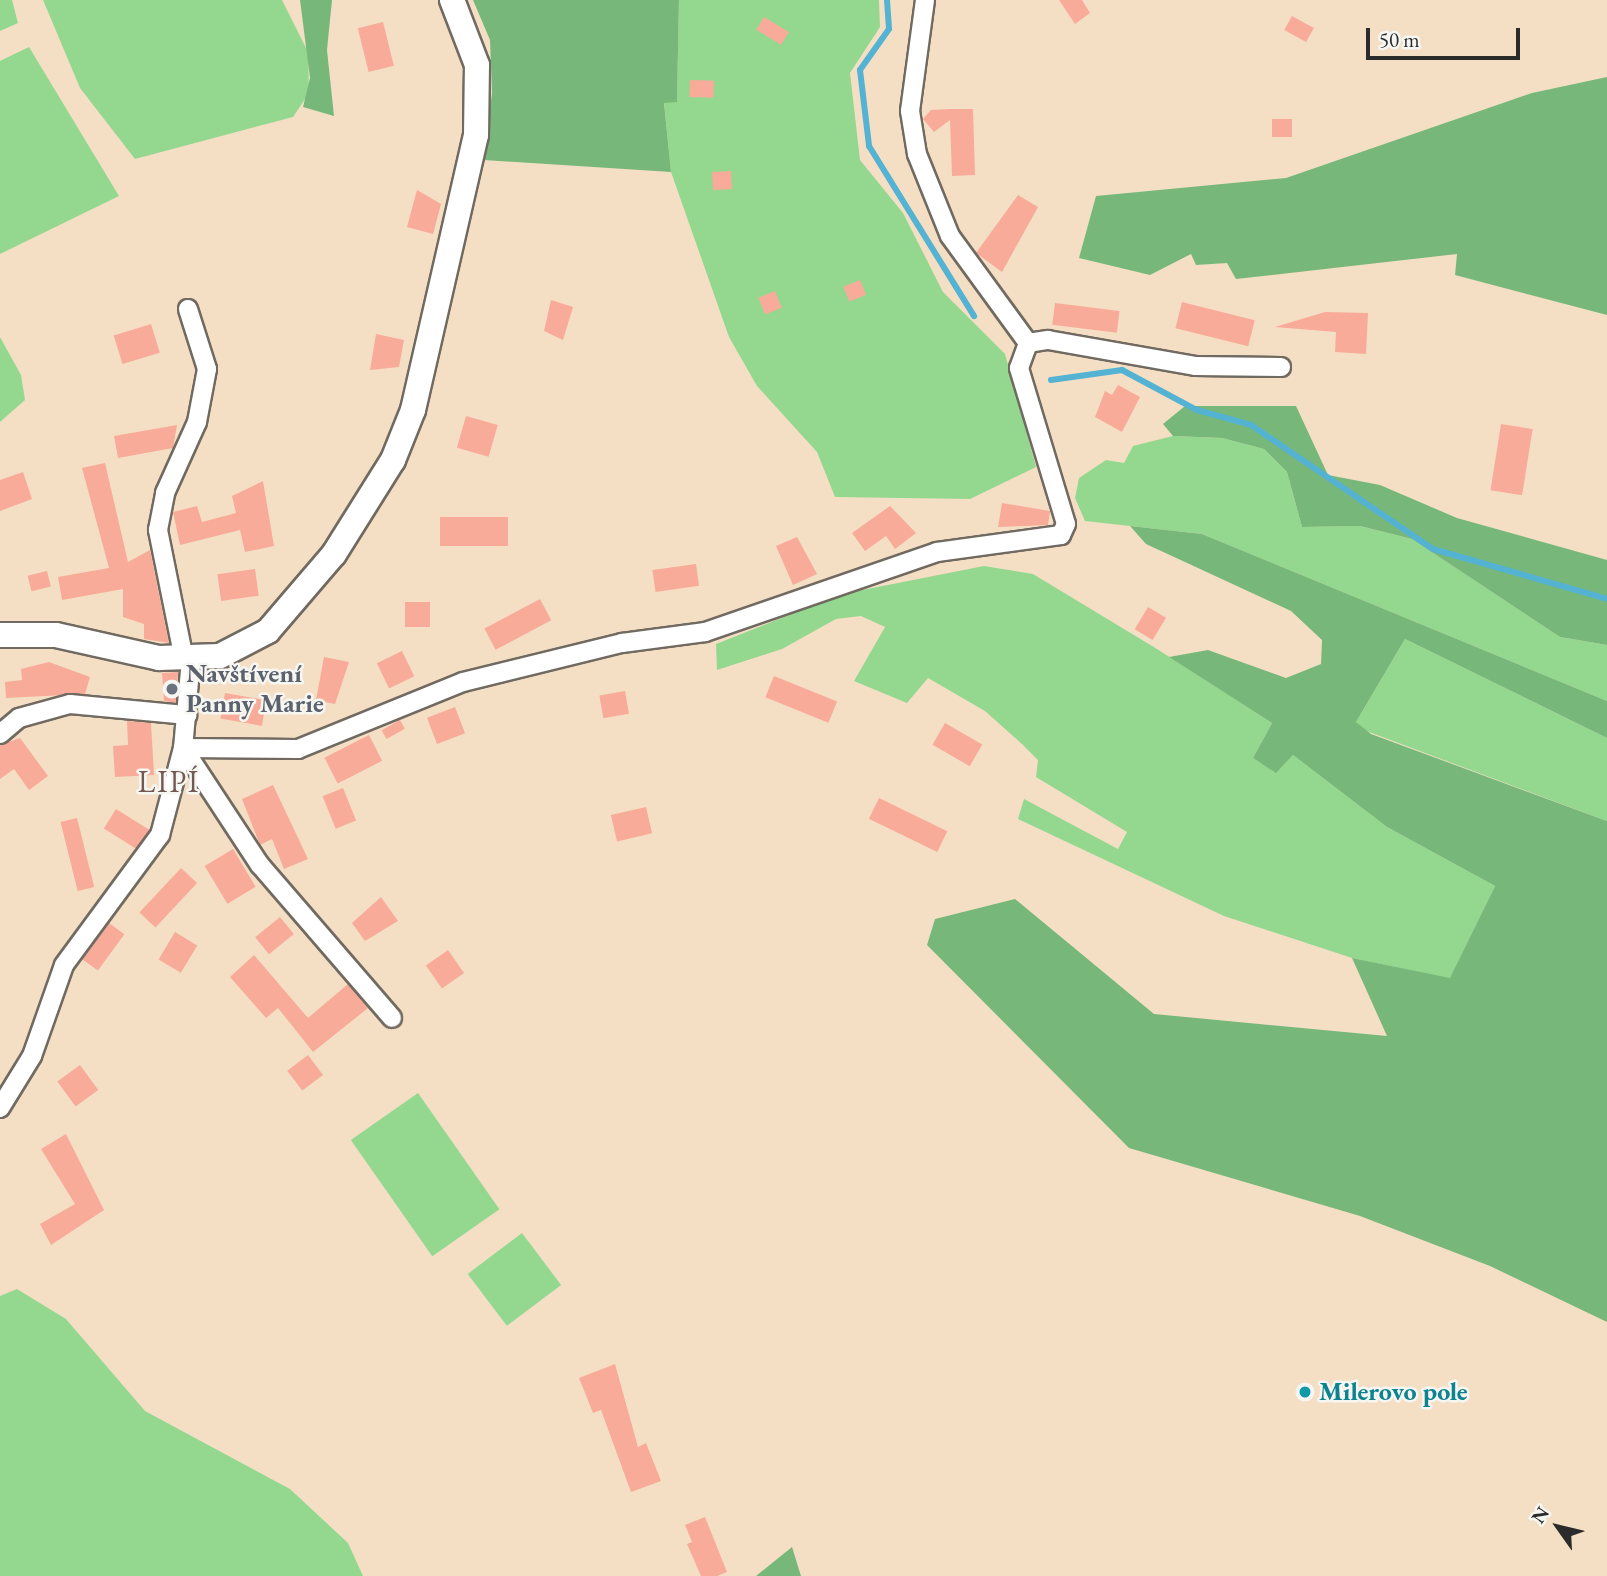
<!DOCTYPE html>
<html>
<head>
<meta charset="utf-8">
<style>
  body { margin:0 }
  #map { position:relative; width:1607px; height:1576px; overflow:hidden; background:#f4dfc5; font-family:"EB Garamond",serif }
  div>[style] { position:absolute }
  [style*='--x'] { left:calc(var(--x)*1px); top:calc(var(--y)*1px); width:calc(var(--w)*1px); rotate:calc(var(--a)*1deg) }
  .green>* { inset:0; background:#94d890; transform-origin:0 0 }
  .forest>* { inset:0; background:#77b87a }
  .stream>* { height:6px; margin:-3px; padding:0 3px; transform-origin:3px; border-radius:3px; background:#54b2d2 }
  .building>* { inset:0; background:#f8ab98; transform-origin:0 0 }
  .roads { filter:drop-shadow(2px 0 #716a61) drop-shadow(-2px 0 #716a61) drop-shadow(0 2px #716a61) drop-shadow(0 -2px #716a61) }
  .street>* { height:18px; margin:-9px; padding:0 9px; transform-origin:9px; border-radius:9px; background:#fff }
  .secondary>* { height:24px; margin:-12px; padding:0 12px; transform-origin:12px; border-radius:12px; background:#fff }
  .dots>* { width:19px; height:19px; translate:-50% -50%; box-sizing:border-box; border:4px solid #f6f6f2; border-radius:50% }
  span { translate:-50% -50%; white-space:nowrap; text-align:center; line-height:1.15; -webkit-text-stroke:5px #f6f6f2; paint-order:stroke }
  .worship-label { font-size:26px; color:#5b616d; font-weight:700 }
  .left { translate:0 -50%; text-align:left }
  .culture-label { font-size:26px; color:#0d838f; font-weight:700 }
  .quarter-label { font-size:30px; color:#735851; letter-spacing:2px }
  .north { position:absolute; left:1523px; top:1492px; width:70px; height:70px; -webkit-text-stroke:5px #f6f6f2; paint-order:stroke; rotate:304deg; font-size:19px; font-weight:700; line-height:28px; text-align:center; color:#2b2b2b }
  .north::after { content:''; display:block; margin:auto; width:24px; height:32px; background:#2b2b2b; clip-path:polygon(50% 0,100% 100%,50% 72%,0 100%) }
  .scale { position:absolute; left:1366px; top:28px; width:154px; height:32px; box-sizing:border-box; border:4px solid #2b2b2b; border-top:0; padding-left:9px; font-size:21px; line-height:24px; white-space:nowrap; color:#2b2b2b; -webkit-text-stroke:5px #f6f6f2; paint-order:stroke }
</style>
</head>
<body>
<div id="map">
  <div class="green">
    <i style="clip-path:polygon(0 0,12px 0,18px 23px,0 31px)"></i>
    <i style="clip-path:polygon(43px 0,282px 0,308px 52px,309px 93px,293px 117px,135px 159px,80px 88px)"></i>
    <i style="clip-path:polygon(679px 0,879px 0,880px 27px,850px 73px,860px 160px,903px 213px,943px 292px,1005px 354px,1036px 467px,970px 499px,835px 497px,817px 452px,757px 386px,729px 337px,671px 172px,664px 102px,677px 101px)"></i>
    <i style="clip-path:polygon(29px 47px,119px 196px,0 254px,0 61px)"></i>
    <i style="clip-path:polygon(0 337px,21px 375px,25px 400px,0 422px)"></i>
    <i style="clip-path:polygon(1173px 436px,1222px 438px,1264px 449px,1287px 472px,1302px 527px,1360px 526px,1412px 539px,1560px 637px,1607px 645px,1607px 701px,1202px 534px,1085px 521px,1075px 498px,1079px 478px,1106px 460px,1124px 463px,1133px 446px)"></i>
    <i style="clip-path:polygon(984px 566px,1033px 574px,1157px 649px,1272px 723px,1253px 758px,1276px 772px,1293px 755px,1387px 827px,1495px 886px,1450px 979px,1352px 958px,1224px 916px,1018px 819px,1024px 799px,1118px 849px,1127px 832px,1036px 777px,1038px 760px,1023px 745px,985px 711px,928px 678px,907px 703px,854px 681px,885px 627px,861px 616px,836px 619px,782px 649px,717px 670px,716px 644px,842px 594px)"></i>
    <i style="clip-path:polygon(1405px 639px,1607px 738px,1607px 821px,1361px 729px,1356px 722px)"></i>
    <i style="left:418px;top:1093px;width:142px;height:82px;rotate:55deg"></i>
    <i style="left:522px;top:1233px;width:65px;height:68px;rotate:53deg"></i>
    <i style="clip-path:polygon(17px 1289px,66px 1319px,145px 1411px,290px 1489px,348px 1543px,363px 1576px,0 1576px,0 1296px)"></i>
  </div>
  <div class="forest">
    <i style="clip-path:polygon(300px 0,332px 0,327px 50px,334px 116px,303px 107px,310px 78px)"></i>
    <i style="clip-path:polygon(473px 0,679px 0,677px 102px,664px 103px,671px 172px,484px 160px,492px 93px,490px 40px)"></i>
    <i style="clip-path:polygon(1607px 77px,1607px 315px,1455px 275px,1457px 254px,1236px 279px,1227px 263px,1196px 265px,1191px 254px,1150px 275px,1079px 258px,1096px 196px,1286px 178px,1532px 93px)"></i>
    <i style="clip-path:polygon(1185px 406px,1296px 406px,1328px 475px,1380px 485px,1457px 518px,1607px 560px,1607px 645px,1560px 637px,1412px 539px,1360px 526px,1302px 527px,1287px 472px,1264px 449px,1222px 438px,1173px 436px,1163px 424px)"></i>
    <i style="clip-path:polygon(1130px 526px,1202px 534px,1607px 701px,1607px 738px,1405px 639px,1356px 722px,1371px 734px,1607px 821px,1607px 1322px,1490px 1266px,1360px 1216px,1129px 1148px,927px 945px,935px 919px,1015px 899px,1154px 1014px,1387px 1036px,1352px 958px,1450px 978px,1495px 886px,1387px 827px,1293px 755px,1276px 773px,1253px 758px,1272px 723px,1169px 657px,1208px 650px,1286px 678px,1321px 664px,1322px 640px,1291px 611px,1146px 544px)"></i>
    <i style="clip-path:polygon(792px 1547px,801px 1576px,756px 1576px)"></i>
  </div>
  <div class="stream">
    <i style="--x:887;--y:0;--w:29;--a:86"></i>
    <i style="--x:889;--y:29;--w:50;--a:125.3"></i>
    <i style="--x:860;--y:70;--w:77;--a:83.2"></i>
    <i style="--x:869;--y:146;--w:200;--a:58.3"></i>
    <i style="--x:1051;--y:380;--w:72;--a:-8"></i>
    <i style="--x:1122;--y:370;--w:85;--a:28.1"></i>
    <i style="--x:1197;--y:410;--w:56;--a:15.5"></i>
    <i style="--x:1251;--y:425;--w:220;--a:34.3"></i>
    <i style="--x:1433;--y:549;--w:181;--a:16"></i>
  </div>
  <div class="building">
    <i style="clip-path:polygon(1059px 0,1082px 0,1090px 13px,1075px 24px)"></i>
    <i style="left:1292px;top:16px;width:25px;height:16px;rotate:29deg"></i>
    <i style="left:764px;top:17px;width:29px;height:15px;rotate:31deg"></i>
    <i style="left:383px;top:22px;width:45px;height:26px;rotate:76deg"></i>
    <i style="left:690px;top:80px;width:24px;height:17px;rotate:2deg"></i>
    <i style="clip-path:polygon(950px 109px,973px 109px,975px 175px,952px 176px,950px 120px,934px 132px,923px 119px,931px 110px)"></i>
    <i style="left:1272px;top:119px;width:20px;height:18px"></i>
    <i style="left:731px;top:171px;width:18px;height:19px;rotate:87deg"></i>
    <i style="clip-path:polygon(417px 190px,441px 204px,433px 234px,407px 227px)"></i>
    <i style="clip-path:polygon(1018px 195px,1038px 207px,1002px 272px,976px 253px)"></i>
    <i style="left:860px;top:280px;width:16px;height:18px;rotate:68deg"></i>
    <i style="left:775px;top:291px;width:18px;height:18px;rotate:68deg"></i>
    <i style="clip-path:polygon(551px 300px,573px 307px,563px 340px,544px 331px)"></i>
    <i style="left:1182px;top:302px;width:75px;height:27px;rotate:14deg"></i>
    <i style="left:1055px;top:303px;width:65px;height:22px;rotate:7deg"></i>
    <i style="clip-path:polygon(1325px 312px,1368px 313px,1366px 354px,1335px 352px,1336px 332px,1275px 327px)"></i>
    <i style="left:151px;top:324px;width:30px;height:39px;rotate:73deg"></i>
    <i style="clip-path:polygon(376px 334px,404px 340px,399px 367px,370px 370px)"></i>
    <i style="clip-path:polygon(1118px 385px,1140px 397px,1122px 432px,1095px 417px,1105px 391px,1112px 395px)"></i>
    <i style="left:466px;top:416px;width:33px;height:33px;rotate:16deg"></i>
    <i style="left:1501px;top:424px;width:32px;height:67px;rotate:9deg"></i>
    <i style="clip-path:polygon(177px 425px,173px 448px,118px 458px,114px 436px)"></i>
    <i style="clip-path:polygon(105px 463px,128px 562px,150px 550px,169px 643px,144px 639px,144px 624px,123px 617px,123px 589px,62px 600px,58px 577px,109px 568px,82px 468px)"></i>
    <i style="clip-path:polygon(23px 472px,32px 499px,0 511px,0 480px)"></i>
    <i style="clip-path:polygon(263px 481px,274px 546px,245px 552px,240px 530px,180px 545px,173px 512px,197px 506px,202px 522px,236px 513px,232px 496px)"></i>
    <i style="clip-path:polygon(1002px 503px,1050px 511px,1048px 525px,998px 527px)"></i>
    <i style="clip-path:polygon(890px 506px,916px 533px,895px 549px,886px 536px,865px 551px,852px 533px)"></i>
    <i style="left:440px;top:517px;width:68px;height:29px"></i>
    <i style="clip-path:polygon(797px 537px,817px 574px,793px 585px,776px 546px)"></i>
    <i style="left:696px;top:564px;width:22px;height:44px;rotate:82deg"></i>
    <i style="left:255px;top:569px;width:27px;height:38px;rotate:82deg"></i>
    <i style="left:47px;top:571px;width:16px;height:20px;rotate:76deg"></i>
    <i style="left:540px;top:599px;width:24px;height:63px;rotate:62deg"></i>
    <i style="left:405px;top:602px;width:25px;height:25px"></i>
    <i style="left:1148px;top:607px;width:21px;height:26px;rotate:31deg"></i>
    <i style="left:402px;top:651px;width:28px;height:28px;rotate:64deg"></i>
    <i style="clip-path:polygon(324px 657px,349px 662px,335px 704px,316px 700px)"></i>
    <i style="clip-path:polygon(49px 662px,90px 677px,85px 694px,6px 698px,5px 682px,22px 680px,21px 669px)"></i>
    <i style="clip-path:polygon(178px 672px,176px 703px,164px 701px,162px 673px)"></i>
    <i style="left:774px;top:676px;width:68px;height:23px;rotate:22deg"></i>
    <i style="left:625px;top:691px;width:23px;height:26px;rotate:80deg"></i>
    <i style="left:225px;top:693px;width:42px;height:26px;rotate:10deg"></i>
    <i style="left:455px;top:707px;width:28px;height:30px;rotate:69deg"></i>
    <i style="left:400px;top:720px;width:10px;height:21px;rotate:61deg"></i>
    <i style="clip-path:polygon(127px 721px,151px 723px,154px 775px,115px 777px,113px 746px,128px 745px)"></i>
    <i style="left:945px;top:723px;width:43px;height:25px;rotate:30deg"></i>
    <i style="left:369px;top:735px;width:29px;height:50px;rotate:63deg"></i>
    <i style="clip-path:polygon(20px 738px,48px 776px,29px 790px,14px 769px,0 779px,0 745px)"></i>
    <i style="clip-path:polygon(273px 785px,308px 859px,284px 869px,272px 839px,260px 845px,242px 799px)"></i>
    <i style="left:343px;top:788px;width:35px;height:22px;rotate:68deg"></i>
    <i style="left:879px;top:798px;width:76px;height:23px;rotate:26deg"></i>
    <i style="left:646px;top:807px;width:27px;height:36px;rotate:77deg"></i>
    <i style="left:116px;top:809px;width:40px;height:23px;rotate:32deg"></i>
    <i style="left:77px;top:818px;width:71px;height:17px;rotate:76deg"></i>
    <i style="left:233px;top:849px;width:44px;height:33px;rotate:59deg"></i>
    <i style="left:181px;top:868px;width:22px;height:61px;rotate:43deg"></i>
    <i style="clip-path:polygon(381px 897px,398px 921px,365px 941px,352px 923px)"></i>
    <i style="left:280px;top:917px;width:22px;height:32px;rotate:51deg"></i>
    <i style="left:109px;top:923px;width:19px;height:45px;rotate:36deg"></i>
    <i style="left:175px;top:932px;width:26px;height:32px;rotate:31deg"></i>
    <i style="left:448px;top:950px;width:28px;height:27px;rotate:55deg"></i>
    <i style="clip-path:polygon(254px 955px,308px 1018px,348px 984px,368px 1008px,313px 1052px,278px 1008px,266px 1018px,230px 977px)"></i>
    <i style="left:308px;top:1055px;width:25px;height:26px;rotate:53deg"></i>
    <i style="left:80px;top:1065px;width:31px;height:28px;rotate:54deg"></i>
    <i style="clip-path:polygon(66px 1134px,104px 1210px,51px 1245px,40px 1224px,75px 1204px,41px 1149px)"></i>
    <i style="clip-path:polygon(615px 1364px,638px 1447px,646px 1443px,661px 1481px,631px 1492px,601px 1410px,593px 1413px,579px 1378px)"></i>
    <i style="clip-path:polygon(705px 1517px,727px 1572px,717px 1576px,701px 1576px,687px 1544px,692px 1542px,685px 1525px)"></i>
  </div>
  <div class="roads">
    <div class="street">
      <i style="--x:925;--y:0;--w:112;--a:97.7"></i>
      <i style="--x:910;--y:111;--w:44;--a:80.8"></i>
      <i style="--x:917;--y:154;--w:88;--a:68.1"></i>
      <i style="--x:950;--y:236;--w:132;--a:53.9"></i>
      <i style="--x:184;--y:659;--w:132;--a:-101.4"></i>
      <i style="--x:158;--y:530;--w:38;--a:-79"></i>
      <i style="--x:165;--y:493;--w:78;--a:-65.7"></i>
      <i style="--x:197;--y:422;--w:54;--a:-79.3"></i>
      <i style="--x:207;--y:369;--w:63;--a:-107.6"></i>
      <i style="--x:191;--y:659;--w:89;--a:95.1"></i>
      <i style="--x:183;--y:748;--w:115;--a:0.5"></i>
      <i style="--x:298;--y:749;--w:178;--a:-22.1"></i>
      <i style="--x:463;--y:682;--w:164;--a:-13.8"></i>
      <i style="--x:622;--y:643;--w:84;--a:-7.5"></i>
      <i style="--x:705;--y:632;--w:245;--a:-19"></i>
      <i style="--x:937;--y:552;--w:125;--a:-7.8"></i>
      <i style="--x:1061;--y:535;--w:12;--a:-66"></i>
      <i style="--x:1066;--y:524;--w:163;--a:-106.8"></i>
      <i style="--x:1019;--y:368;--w:27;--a:-70"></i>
      <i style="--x:1028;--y:343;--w:20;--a:-9"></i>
      <i style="--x:1048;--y:340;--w:149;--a:10"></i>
      <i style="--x:1195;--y:366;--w:86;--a:0.7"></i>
      <i style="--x:0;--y:734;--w:25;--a:-40"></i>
      <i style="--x:19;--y:718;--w:53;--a:-15.4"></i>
      <i style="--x:70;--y:704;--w:118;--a:5.4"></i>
      <i style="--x:183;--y:748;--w:140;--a:56.7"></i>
      <i style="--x:260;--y:865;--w:202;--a:49.2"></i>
      <i style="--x:0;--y:1108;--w:61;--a:-58.4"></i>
      <i style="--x:32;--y:1056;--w:96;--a:-70.6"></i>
      <i style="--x:64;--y:965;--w:162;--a:-53.6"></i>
      <i style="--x:160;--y:835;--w:90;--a:-75.2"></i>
    </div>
    <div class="secondary">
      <i style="--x:0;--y:635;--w:56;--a:0"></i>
      <i style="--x:56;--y:635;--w:106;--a:12.6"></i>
      <i style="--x:159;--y:658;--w:61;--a:-1.9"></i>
      <i style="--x:220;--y:656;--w:54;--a:-27.5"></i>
      <i style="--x:268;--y:631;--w:101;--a:-49.4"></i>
      <i style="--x:334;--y:554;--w:111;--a:-57.9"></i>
      <i style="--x:393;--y:460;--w:54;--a:-68.2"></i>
      <i style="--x:413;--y:410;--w:282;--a:-77.1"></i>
      <i style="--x:476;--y:135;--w:70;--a:-89.2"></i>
      <i style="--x:477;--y:65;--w:70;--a:-111"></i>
    </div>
  </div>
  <div class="dots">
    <i style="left:172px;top:689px;background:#6b7280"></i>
    <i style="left:1305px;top:1392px;background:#0f9aa8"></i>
  </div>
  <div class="worship-label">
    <span class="left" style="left:186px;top:689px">Navštívení<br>Panny Marie</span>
  </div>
  <div class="culture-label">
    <span class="left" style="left:1319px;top:1392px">Milerovo pole</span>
  </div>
  <div class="quarter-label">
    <span style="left:169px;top:782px">LIPÍ</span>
  </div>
  <div class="north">N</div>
  <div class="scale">50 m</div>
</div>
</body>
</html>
